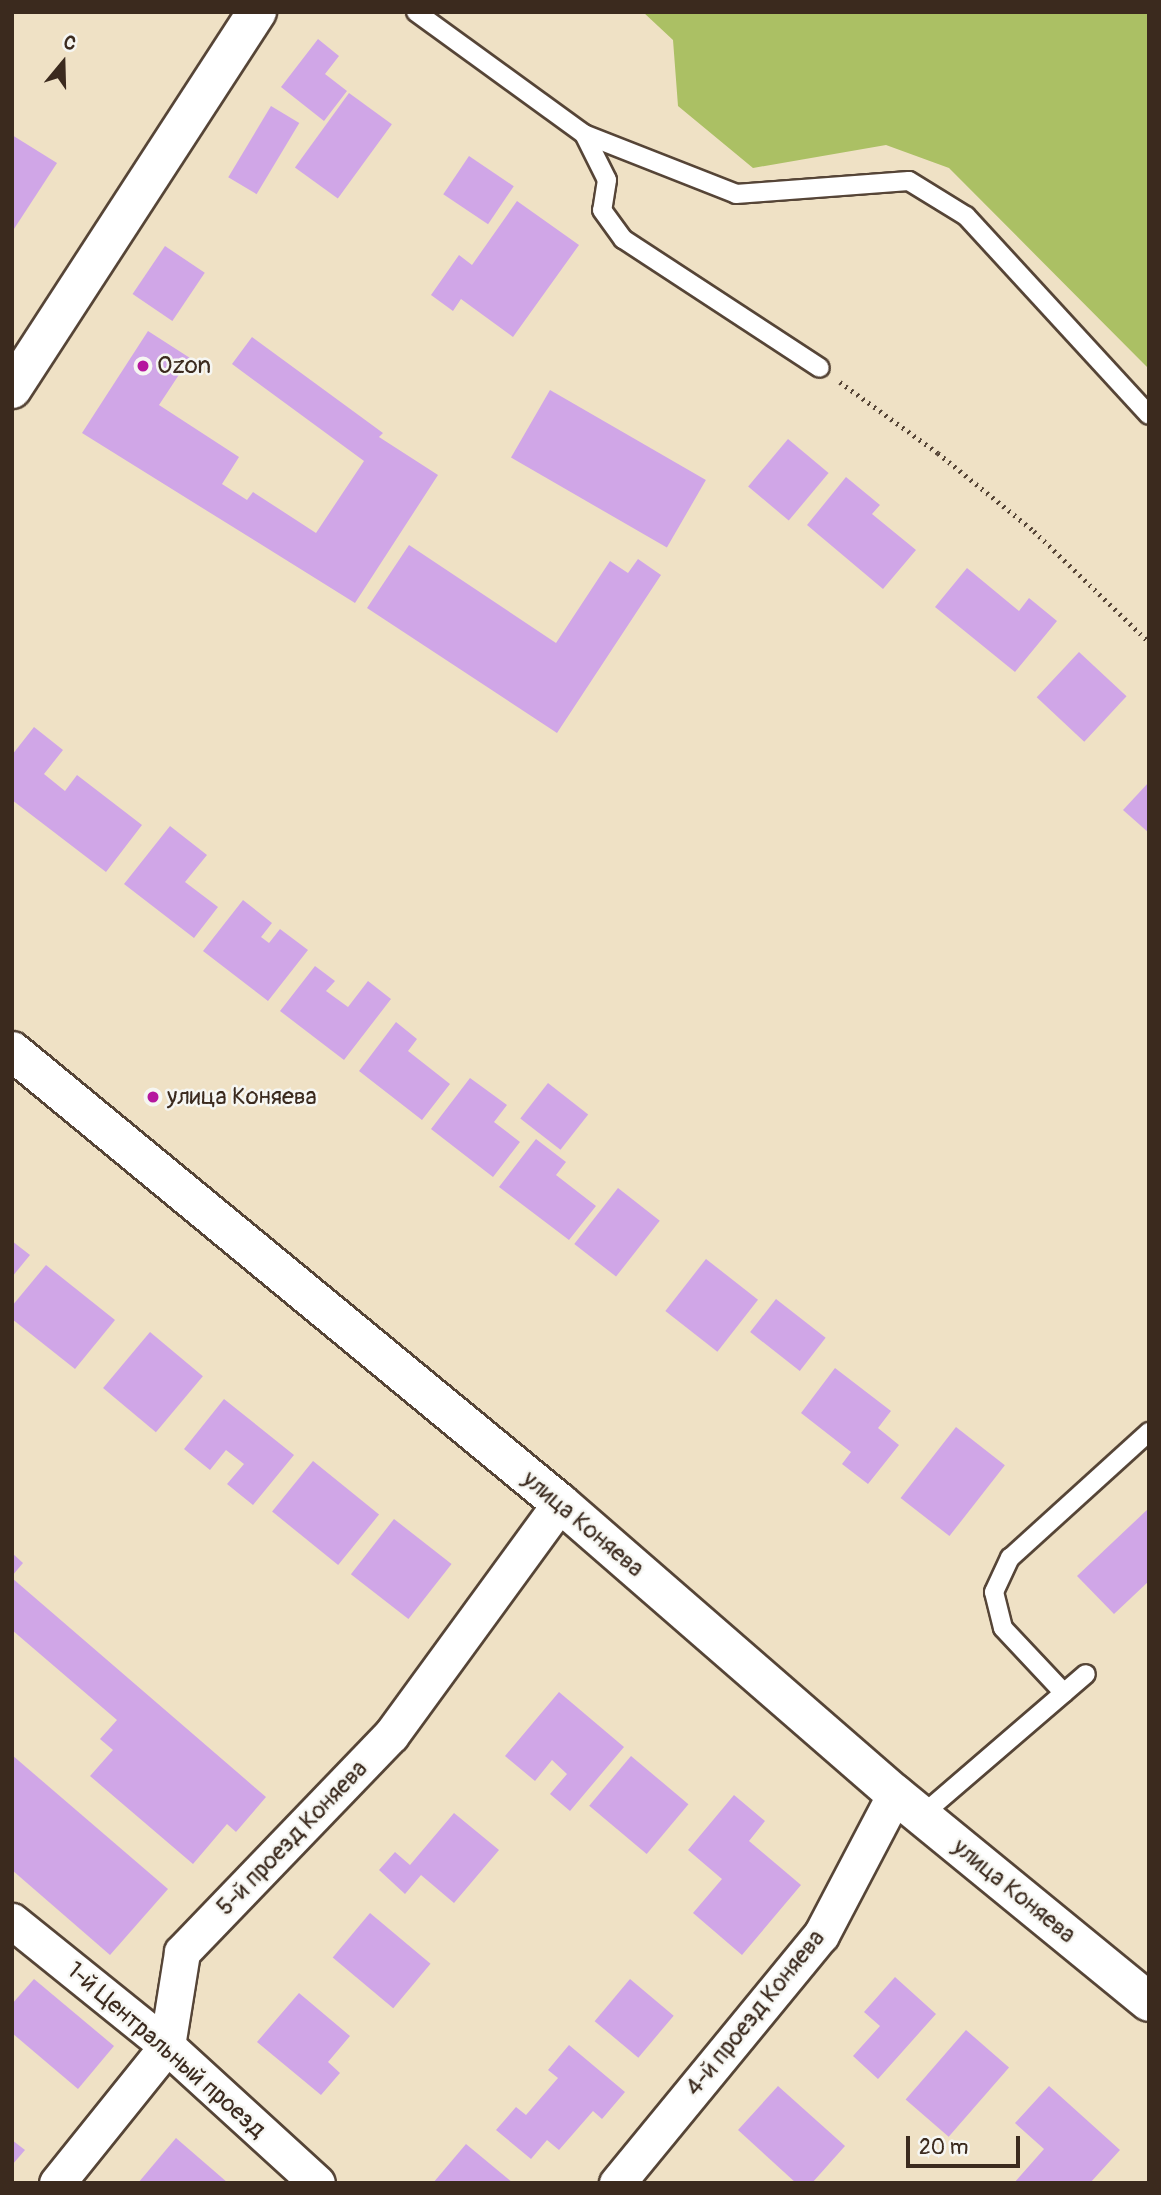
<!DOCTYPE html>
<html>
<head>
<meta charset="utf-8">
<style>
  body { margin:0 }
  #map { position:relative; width:1161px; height:2195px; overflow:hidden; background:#efe1c5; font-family:Pangolin,sans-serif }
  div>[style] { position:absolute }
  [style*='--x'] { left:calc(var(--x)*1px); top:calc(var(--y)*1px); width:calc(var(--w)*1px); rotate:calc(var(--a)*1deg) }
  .green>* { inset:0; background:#abc064 }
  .building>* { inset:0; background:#d0a6e7; transform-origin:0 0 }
  .path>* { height:4.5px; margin-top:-2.25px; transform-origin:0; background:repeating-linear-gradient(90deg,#564537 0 2px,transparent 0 7px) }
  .roads { filter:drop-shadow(2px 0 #564537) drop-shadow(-2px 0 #564537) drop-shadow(0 2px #564537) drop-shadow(0 -2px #564537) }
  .lane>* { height:18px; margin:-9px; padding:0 9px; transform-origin:9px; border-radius:9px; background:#fff }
  .street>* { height:35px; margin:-17.5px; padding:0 17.5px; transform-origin:17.5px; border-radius:17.5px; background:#fff }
  .secondary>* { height:38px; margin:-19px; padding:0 19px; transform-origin:19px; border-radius:19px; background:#fff }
  .dots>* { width:19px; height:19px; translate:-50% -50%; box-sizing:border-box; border:4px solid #f6f6f2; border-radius:50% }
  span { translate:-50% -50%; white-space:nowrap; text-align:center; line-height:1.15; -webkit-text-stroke:5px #f6f6f2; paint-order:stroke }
  .poi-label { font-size:24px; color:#3b2a1e }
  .left { translate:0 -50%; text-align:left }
  .street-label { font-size:24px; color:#3b2a1e }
  .frame { position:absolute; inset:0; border:14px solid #3b2a1e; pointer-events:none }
  .north { position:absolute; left:28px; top:28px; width:70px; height:70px; -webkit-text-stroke:5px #f6f6f2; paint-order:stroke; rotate:19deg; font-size:19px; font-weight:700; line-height:28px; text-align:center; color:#3b2a1e }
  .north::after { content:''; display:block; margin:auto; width:24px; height:32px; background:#3b2a1e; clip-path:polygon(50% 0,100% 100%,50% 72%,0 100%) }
  .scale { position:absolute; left:906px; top:2136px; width:114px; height:32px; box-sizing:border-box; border:4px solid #3b2a1e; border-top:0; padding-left:9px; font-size:21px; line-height:24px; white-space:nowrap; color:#3b2a1e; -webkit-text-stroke:5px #f6f6f2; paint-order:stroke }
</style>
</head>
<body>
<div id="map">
  <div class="green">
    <i style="clip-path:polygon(643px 12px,1149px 12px,1149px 369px,949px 168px,886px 145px,753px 168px,678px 106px,673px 40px)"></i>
  </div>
  <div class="building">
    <i style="clip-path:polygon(318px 39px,339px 56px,325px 74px,347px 91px,324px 121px,281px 87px)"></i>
    <i style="left:349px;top:93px;width:53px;height:92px;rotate:36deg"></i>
    <i style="left:271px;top:106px;width:33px;height:83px;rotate:31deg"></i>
    <i style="clip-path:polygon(12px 135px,57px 163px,12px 232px)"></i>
    <i style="left:469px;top:156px;width:54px;height:46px;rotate:34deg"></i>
    <i style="clip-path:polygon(517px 201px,579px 245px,513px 337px,461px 299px,453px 311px,431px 295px,459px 255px,472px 265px)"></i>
    <i style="left:165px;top:246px;width:48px;height:58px;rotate:34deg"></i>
    <i style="clip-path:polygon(148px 331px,190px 358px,159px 405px,239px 457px,222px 484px,247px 500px,253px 492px,316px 533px,364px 461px,232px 364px,252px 337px,383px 433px,379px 437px,438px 475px,355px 603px,82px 433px)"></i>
    <i style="left:550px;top:390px;width:180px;height:78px;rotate:30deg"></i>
    <i style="left:788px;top:439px;width:53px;height:62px;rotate:40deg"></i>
    <i style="clip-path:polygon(846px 477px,880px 505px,872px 514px,916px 550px,883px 589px,807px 525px)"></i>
    <i style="clip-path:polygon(409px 545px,556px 643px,610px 561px,628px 573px,638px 559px,661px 575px,557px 733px,367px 608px)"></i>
    <i style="clip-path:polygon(967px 568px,1019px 611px,1029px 598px,1057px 621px,1015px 672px,935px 607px)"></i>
    <i style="left:1079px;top:652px;width:65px;height:62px;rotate:43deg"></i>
    <i style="clip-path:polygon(34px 727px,63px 750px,44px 774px,65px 791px,77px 775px,142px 825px,106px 872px,12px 800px,12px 755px)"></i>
    <i style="clip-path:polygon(1149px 782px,1149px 833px,1123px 810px)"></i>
    <i style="clip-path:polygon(170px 826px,207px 855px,185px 882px,218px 907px,194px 938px,124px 884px)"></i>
    <i style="clip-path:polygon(243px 900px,272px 923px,261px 937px,269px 943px,280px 929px,308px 950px,268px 1001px,203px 951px)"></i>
    <i style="clip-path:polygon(315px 966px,335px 981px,326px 991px,348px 1007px,368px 981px,391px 999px,344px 1060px,280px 1011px)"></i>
    <i style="clip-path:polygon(396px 1022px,417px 1039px,408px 1051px,450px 1084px,422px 1120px,359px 1071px)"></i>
    <i style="clip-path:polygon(470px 1078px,507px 1105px,494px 1122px,520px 1142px,493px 1177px,431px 1129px)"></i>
    <i style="left:548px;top:1083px;width:51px;height:45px;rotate:38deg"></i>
    <i style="clip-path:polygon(536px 1139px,566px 1162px,556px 1175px,596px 1206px,569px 1240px,499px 1187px)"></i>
    <i style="left:618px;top:1188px;width:53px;height:71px;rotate:38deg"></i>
    <i style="clip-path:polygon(12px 1241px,30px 1255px,12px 1277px)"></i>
    <i style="left:706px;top:1259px;width:66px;height:66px;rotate:38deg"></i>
    <i style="clip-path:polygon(46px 1265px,115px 1320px,75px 1369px,12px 1319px,12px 1306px)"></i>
    <i style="left:776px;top:1299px;width:63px;height:42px;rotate:38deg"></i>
    <i style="left:150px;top:1332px;width:69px;height:73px;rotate:40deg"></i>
    <i style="clip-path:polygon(835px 1368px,891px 1411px,878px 1428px,899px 1445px,868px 1484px,842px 1464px,851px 1452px,801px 1413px)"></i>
    <i style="clip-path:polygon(224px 1399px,294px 1455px,253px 1505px,227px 1484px,244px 1464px,226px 1450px,210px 1470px,184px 1449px)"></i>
    <i style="left:956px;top:1427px;width:62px;height:90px;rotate:38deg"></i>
    <i style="left:313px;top:1461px;width:85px;height:65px;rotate:39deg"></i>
    <i style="clip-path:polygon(1149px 1508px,1149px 1581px,1114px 1614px,1077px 1576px)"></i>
    <i style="left:394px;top:1519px;width:73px;height:70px;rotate:38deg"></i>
    <i style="clip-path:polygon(12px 1553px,23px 1563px,12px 1576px)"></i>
    <i style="clip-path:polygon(12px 1578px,266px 1797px,236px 1832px,227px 1824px,193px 1864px,90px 1776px,113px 1750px,100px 1739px,117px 1720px,12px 1630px)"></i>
    <i style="clip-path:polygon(559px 1692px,624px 1747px,570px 1811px,550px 1794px,567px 1774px,552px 1760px,535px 1781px,505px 1756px)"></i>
    <i style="clip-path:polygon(12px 1755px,168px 1889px,110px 1955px,12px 1870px)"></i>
    <i style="left:631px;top:1756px;width:75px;height:65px;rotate:40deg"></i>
    <i style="clip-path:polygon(734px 1795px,765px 1821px,749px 1841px,801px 1885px,742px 1955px,693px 1913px,722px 1879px,688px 1850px)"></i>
    <i style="clip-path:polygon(454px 1813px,499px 1850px,454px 1903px,421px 1875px,405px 1894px,379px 1870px,395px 1852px,410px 1865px)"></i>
    <i style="left:370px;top:1913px;width:79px;height:58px;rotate:40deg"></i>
    <i style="clip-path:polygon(895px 1977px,936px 2014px,878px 2079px,853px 2056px,880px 2026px,864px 2012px)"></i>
    <i style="clip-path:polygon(34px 1979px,114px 2046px,78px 2089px,12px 2033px,12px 2004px)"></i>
    <i style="left:630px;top:1979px;width:57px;height:55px;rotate:40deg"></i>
    <i style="clip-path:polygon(299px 1993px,350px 2036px,328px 2062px,340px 2073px,321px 2095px,257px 2042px)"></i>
    <i style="left:966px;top:2030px;width:57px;height:92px;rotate:41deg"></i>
    <i style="clip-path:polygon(569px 2045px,625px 2092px,602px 2119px,593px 2111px,559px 2150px,547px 2140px,531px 2159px,496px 2130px,516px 2107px,526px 2115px,558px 2078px,548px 2070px)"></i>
    <i style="clip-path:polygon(778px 2086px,845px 2146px,812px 2183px,796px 2183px,738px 2130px)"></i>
    <i style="clip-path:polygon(1049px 2086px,1120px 2150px,1090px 2183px,1014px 2183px,1044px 2149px,1015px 2123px)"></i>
    <i style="clip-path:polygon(176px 2138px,228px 2183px,138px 2183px)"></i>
    <i style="clip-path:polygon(12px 2140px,25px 2150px,12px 2165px)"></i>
    <i style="clip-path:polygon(466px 2144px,513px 2183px,433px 2183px)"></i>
  </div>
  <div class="path">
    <i style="--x:840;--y:382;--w:121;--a:35.9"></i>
    <i style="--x:938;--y:453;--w:124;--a:39.1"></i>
    <i style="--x:1034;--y:531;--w:160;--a:44"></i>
  </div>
  <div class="roads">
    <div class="lane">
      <i style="--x:416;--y:12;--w:208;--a:36"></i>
      <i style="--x:584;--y:134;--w:163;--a:21.5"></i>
      <i style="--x:736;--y:194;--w:173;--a:-4.3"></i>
      <i style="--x:909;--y:181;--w:67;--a:31.6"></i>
      <i style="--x:966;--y:216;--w:270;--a:47.4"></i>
      <i style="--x:584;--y:134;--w:51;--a:63.4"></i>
      <i style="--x:607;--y:180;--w:30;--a:99"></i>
      <i style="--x:602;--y:210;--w:36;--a:54"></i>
      <i style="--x:623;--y:239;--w:235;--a:33.2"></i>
      <i style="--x:1064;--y:1693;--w:89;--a:-133.2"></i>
      <i style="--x:1003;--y:1628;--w:37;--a:-104"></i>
      <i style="--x:994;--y:1592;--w:38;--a:-65"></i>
      <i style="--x:1010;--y:1558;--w:188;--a:-42.2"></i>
      <i style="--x:922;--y:1815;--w:216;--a:-40.7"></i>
    </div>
    <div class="street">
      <i style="--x:12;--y:1921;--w:199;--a:38.9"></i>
      <i style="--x:167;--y:2046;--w:203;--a:42.4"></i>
      <i style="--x:57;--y:2183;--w:176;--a:-51.2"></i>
      <i style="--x:167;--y:2046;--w:95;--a:-80.9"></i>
      <i style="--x:182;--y:1952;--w:301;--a:-46.1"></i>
      <i style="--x:391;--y:1735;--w:287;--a:-53.9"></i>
      <i style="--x:617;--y:2183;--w:321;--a:-50.6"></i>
      <i style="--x:821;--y:1935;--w:159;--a:-62.3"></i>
    </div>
    <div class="secondary">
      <i style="--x:12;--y:389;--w:450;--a:-57"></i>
      <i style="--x:12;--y:1051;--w:710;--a:39.52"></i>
      <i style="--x:560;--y:1503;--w:444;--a:41"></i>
      <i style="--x:895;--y:1794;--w:328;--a:39.3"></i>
    </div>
  </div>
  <div class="dots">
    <i style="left:143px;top:366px;background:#b5179e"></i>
    <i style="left:153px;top:1097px;background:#b5179e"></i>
  </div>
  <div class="poi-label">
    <span class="left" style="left:157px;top:366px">Ozon</span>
    <span class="left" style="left:167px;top:1097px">улица Коняева</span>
  </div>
  <div class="street-label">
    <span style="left:583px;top:1524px;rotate:40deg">улица Коняева</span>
    <span style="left:292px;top:1838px;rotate:-46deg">5-й проезд Коняева</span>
    <span style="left:1014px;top:1891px;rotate:39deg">улица Коняева</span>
    <span style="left:755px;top:2013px;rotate:-51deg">4-й проезд Коняева</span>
    <span style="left:166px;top:2050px;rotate:41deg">1-й Центральный проезд</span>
  </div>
  <div class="frame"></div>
  <div class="north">С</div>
  <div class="scale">20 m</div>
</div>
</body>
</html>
